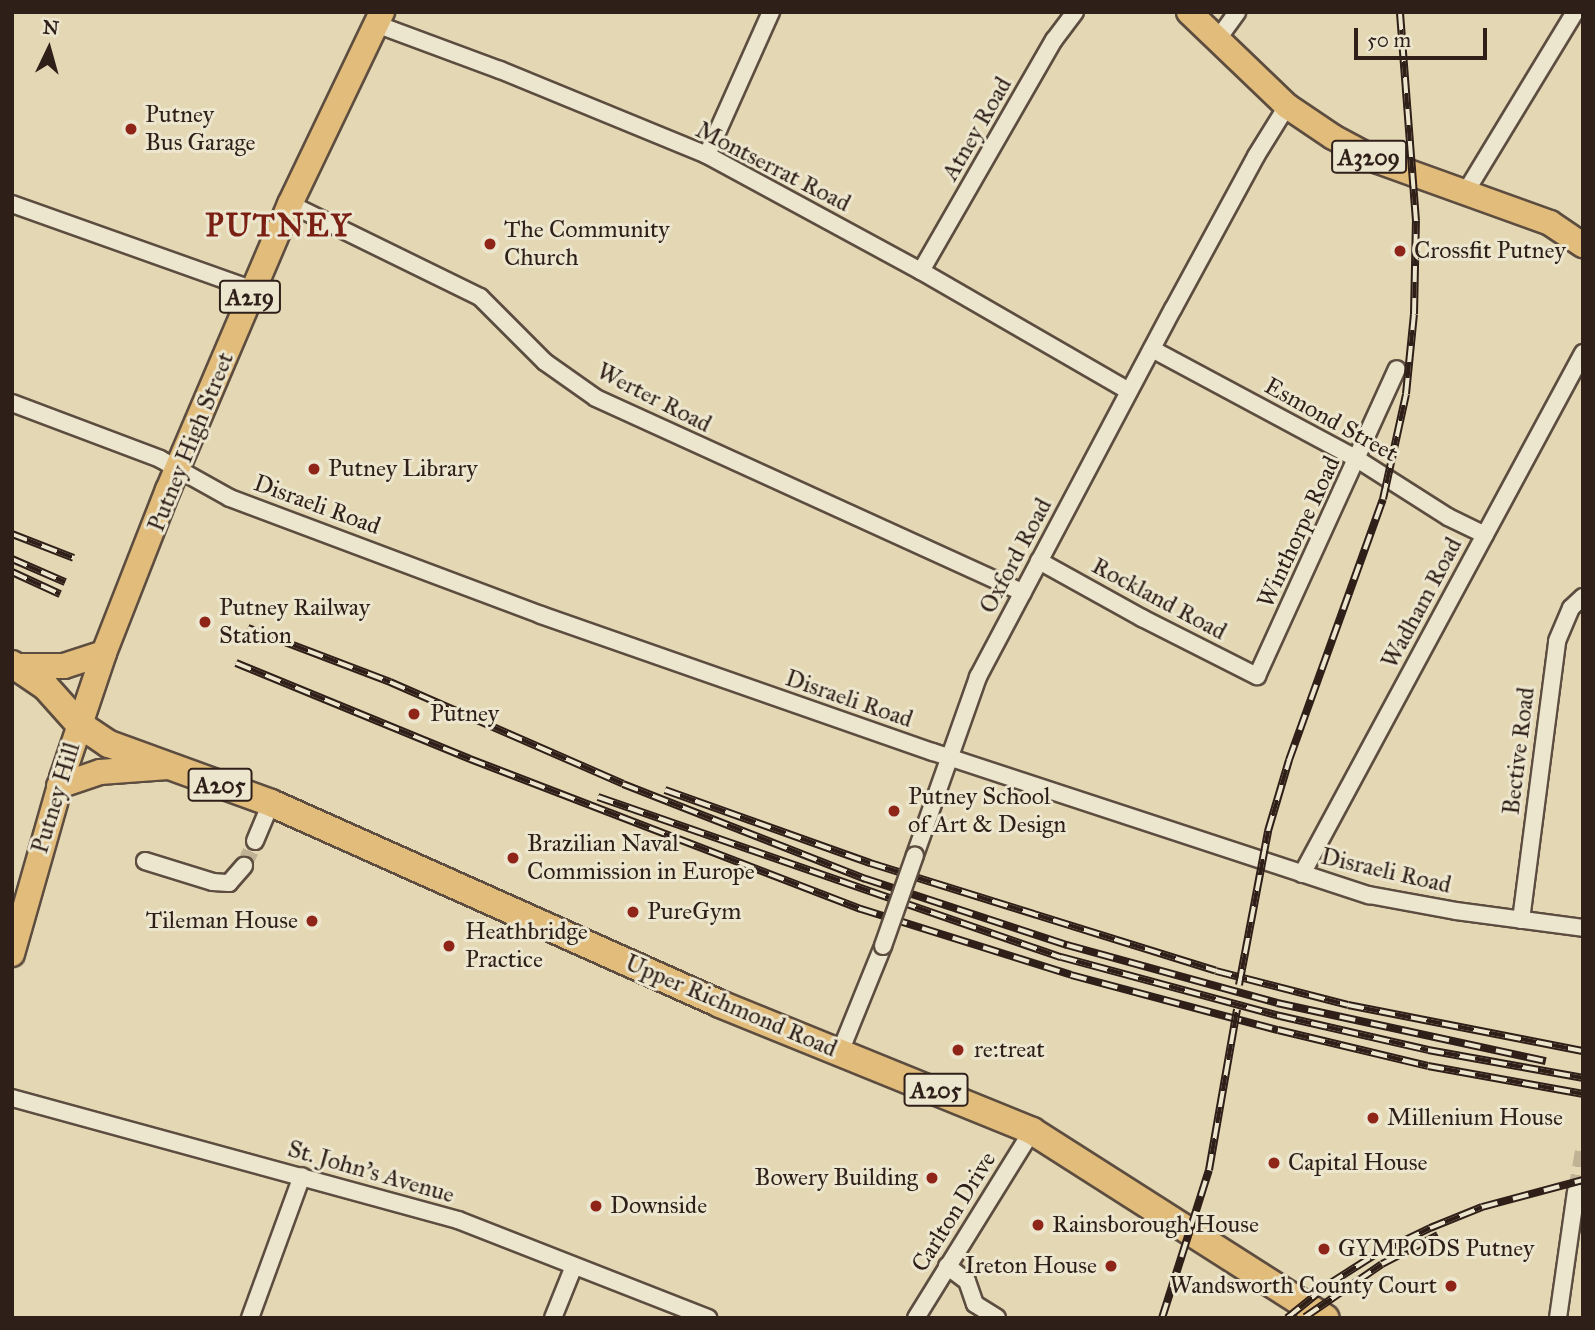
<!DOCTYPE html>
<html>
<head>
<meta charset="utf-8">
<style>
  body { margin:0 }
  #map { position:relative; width:1595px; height:1330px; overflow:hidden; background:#e4d8b4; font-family:"IM FELL Great Primer",serif }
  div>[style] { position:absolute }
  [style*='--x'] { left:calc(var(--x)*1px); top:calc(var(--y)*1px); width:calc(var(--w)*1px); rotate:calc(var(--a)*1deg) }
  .minor-tunnel>* { height:16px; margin-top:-8px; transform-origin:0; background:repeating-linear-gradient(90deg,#c0b395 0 16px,transparent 0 24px) }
  .roads { filter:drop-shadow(2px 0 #5c4d40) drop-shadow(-2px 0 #5c4d40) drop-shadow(0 2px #5c4d40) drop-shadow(0 -2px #5c4d40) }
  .minor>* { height:16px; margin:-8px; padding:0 8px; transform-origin:8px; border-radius:8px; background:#ede6ce }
  .primary>* { height:24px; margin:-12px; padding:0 12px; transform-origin:12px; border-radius:12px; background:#e2bc7a }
  .trunk>* { height:26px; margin:-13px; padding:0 13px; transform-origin:13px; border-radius:13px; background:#e2bc7a }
  .rail>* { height:8px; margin-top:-4px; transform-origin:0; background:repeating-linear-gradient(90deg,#ede6ce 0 16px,#2f1f19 0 32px); box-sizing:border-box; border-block:2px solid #2f1f19 }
  .bridges { filter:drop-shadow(2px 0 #5c4d40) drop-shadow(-2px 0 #5c4d40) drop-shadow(0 2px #5c4d40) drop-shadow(0 -2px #5c4d40) }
  .minor-bridge>* { height:16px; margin:-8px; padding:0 8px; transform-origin:8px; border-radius:8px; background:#ede6ce }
  .dots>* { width:19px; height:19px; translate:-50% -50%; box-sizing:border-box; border:4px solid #ede6ce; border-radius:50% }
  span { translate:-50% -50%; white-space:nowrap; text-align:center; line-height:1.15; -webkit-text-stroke:6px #ede6ce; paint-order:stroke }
  .shield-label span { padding:2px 5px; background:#ede6ce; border:2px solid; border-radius:5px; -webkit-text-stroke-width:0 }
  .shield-label { font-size:23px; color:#2f1f19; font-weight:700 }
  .poi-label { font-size:24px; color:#2f1f19 }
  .left { translate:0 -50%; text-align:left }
  .right { translate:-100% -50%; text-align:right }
  .street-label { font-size:24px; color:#2f1f19 }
  .district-label { font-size:32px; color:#7a1f14; font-weight:700; letter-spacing:2px }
  .frame { position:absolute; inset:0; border:14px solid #2f1f19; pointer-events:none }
  .north { position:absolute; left:14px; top:14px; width:70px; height:70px; -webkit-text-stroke:5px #ede6ce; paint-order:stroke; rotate:5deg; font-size:19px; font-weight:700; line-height:28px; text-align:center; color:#2f1f19 }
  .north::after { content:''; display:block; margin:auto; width:24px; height:32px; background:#2f1f19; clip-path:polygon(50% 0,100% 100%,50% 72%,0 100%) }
  .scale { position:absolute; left:1354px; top:28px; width:133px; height:32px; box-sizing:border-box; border:4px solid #2f1f19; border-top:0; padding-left:9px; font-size:21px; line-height:24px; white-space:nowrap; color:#2f1f19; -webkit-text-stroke:5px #ede6ce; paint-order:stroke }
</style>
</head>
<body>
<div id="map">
  <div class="minor-tunnel">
    <i style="--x:244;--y:866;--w:27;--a:-66"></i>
    <i style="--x:1576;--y:1191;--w:40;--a:-80"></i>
  </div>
  <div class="roads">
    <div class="minor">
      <i style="--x:376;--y:24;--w:132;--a:20.4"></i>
      <i style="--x:500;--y:70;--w:224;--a:22.3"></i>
      <i style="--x:707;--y:155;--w:243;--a:28.5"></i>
      <i style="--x:921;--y:271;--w:240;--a:30"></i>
      <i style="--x:1217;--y:40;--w:34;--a:-54"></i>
      <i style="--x:707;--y:155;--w:157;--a:-65.9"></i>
      <i style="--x:1465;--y:193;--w:212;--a:-58.7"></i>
      <i style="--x:12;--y:204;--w:256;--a:19.6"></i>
      <i style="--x:290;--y:204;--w:212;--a:26.1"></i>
      <i style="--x:480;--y:297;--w:92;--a:45"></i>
      <i style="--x:545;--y:362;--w:62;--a:35.2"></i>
      <i style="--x:596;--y:398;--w:469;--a:24.5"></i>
      <i style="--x:921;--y:271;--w:267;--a:-60.1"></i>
      <i style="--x:1054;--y:40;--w:35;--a:-53"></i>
      <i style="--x:1152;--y:349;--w:233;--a:28.2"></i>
      <i style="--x:1357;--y:459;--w:108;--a:32.5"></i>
      <i style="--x:1448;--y:517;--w:41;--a:25.9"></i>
      <i style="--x:12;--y:403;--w:158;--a:20.7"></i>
      <i style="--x:160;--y:459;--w:80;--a:29.1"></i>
      <i style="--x:230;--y:498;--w:332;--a:20.6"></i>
      <i style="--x:541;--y:615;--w:415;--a:19.3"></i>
      <i style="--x:933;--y:752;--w:459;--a:18.2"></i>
      <i style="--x:1369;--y:895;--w:88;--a:10.4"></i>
      <i style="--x:1456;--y:911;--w:128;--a:7.6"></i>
      <i style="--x:1039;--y:561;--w:118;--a:29"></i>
      <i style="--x:1142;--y:618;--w:129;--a:26.8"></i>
      <i style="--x:1257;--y:676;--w:337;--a:-65.5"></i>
      <i style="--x:255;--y:841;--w:41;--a:-67.2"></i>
      <i style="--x:915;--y:855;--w:189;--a:-70.5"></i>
      <i style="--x:978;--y:677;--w:416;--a:-62.1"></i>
      <i style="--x:1173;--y:309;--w:174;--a:-61.5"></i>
      <i style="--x:1256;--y:156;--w:59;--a:-58.2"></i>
      <i style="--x:145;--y:861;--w:71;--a:17.2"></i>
      <i style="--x:213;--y:882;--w:16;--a:4"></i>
      <i style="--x:229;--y:883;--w:23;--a:-49"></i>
      <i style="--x:1302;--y:874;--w:592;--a:-61.66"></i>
      <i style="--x:1521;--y:920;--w:281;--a:-82.6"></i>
      <i style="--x:1557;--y:641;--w:36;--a:-67"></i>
      <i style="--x:1571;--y:608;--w:16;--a:-43"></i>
      <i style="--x:840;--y:1052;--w:114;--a:-67.9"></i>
      <i style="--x:12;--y:1098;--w:462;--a:15.3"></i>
      <i style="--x:458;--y:1220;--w:269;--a:21.4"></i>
      <i style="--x:947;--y:1266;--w:25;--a:37"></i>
      <i style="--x:967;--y:1281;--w:24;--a:71"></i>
      <i style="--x:975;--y:1304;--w:26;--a:32"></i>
      <i style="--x:250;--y:1318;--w:151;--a:-69.9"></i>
      <i style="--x:553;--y:1318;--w:56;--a:-68"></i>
      <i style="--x:916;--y:1318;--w:220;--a:-58.2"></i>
      <i style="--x:1558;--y:1318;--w:128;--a:-81.9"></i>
    </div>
    <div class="primary">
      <i style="--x:1189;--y:12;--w:136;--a:43.8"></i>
      <i style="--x:1287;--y:106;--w:55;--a:34"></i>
      <i style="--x:1333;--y:137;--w:51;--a:28.1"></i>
      <i style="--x:1378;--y:161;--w:183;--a:19.8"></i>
      <i style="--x:1550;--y:223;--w:40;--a:34"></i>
      <i style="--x:16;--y:666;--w:48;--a:0"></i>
      <i style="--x:64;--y:666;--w:42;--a:-18"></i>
      <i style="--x:59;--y:786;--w:43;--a:-18.9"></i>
      <i style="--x:100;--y:772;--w:68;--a:-4.2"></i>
      <i style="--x:12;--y:954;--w:183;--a:-74.1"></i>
      <i style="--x:62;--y:778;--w:132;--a:-71.4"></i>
      <i style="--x:104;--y:653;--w:175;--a:-68.6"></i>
      <i style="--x:168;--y:490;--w:311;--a:-66.9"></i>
      <i style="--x:290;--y:204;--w:213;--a:-64.4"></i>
    </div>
    <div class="trunk">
      <i style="--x:12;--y:664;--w:40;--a:34"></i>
      <i style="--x:45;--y:686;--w:51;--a:48.2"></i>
      <i style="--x:79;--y:724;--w:36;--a:34"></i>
      <i style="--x:109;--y:744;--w:172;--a:20"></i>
      <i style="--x:271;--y:803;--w:492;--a:24.1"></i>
      <i style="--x:720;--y:1004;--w:337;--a:22.1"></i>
      <i style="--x:1032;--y:1131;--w:348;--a:32.5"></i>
    </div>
  </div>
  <div class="rail">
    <i style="--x:12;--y:534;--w:66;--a:21.2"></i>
    <i style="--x:12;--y:559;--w:58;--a:23.5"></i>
    <i style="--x:12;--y:572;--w:53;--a:24.6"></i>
    <i style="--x:248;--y:628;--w:152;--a:20.8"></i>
    <i style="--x:390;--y:682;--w:254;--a:23.6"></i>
    <i style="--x:623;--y:784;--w:261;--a:21.4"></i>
    <i style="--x:866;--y:879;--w:212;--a:18.2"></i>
    <i style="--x:1067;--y:945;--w:218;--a:15.4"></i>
    <i style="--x:1277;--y:1003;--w:275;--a:12.2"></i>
    <i style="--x:236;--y:663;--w:253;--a:22.3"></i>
    <i style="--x:470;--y:759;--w:419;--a:21"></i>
    <i style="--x:861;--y:909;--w:220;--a:17.4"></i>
    <i style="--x:1071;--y:975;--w:214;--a:14.9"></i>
    <i style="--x:1278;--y:1030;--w:154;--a:13.5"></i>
    <i style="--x:1428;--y:1066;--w:158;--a:10.2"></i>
    <i style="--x:665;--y:790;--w:218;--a:19.6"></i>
    <i style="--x:870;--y:863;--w:362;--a:17.3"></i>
    <i style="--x:1216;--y:971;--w:136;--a:14.4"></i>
    <i style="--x:1348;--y:1005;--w:239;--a:11.1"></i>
    <i style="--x:598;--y:797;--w:490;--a:19.1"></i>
    <i style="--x:1061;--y:957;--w:227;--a:15.1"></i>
    <i style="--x:1280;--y:1016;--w:152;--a:12.9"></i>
    <i style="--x:1428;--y:1050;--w:158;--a:10.2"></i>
    <i style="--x:1239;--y:985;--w:157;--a:-79.3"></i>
    <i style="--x:1268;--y:831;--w:74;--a:-73.5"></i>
    <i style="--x:1289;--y:760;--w:277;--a:-70.2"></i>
    <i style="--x:1383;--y:499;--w:107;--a:-77.6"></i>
    <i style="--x:1406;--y:394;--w:80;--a:-84.3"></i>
    <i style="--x:1414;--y:314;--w:93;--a:-88.8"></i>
    <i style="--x:1416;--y:221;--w:210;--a:-94.4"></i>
    <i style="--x:1305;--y:1317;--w:93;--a:-34.5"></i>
    <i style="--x:1382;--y:1264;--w:63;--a:-27.4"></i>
    <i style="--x:1162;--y:1318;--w:155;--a:-72.4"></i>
    <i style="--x:1209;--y:1170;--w:163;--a:-80.1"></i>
    <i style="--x:1287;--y:1318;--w:54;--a:-39"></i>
    <i style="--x:1329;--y:1284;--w:56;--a:-32.6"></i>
    <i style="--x:1376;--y:1254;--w:60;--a:-25.7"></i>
    <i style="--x:1430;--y:1228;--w:56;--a:-22"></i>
    <i style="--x:1482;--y:1207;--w:105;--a:-15"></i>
  </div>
  <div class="bridges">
    <div class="minor-bridge">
      <i style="--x:883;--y:946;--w:96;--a:-70.6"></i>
    </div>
  </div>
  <div class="dots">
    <i style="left:131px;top:129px;background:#8f2418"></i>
    <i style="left:490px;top:244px;background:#8f2418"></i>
    <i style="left:1400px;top:251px;background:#8f2418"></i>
    <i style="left:314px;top:469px;background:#8f2418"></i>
    <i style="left:205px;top:622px;background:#8f2418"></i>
    <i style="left:414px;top:714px;background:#8f2418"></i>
    <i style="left:894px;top:811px;background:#8f2418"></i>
    <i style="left:513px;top:858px;background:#8f2418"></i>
    <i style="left:633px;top:912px;background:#8f2418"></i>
    <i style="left:312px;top:921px;background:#8f2418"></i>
    <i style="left:449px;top:946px;background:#8f2418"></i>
    <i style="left:958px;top:1050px;background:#8f2418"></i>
    <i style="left:1373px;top:1118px;background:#8f2418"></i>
    <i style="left:1274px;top:1163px;background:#8f2418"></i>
    <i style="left:932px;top:1178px;background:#8f2418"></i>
    <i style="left:596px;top:1206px;background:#8f2418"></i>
    <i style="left:1038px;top:1225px;background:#8f2418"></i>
    <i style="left:1324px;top:1249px;background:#8f2418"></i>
    <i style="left:1111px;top:1266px;background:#8f2418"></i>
    <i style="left:1451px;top:1286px;background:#8f2418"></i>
  </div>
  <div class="shield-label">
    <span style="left:1369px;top:157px">A3209</span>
    <span style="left:250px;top:297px">A219</span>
    <span style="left:220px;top:785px">A205</span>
    <span style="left:936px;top:1090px">A205</span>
  </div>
  <div class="poi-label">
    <span class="left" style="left:145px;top:129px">Putney<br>Bus Garage</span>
    <span class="left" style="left:504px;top:244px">The Community<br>Church</span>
    <span class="left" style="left:1414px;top:251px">Crossfit Putney</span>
    <span class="left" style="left:328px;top:469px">Putney Library</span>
    <span class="left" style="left:219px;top:622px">Putney Railway<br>Station</span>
    <span class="left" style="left:430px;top:714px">Putney</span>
    <span class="left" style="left:908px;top:811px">Putney School<br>of Art &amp; Design</span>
    <span class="left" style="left:527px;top:858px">Brazilian Naval<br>Commission in Europe</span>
    <span class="left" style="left:647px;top:912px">PureGym</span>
    <span class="right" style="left:298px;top:921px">Tileman House</span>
    <span class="left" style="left:465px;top:946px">Heathbridge<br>Practice</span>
    <span class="left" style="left:974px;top:1050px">re:treat</span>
    <span class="left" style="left:1387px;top:1118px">Millenium House</span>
    <span class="left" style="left:1288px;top:1163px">Capital House</span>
    <span class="right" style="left:918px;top:1178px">Bowery Building</span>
    <span class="left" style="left:610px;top:1206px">Downside</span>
    <span class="left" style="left:1052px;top:1225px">Rainsborough House</span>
    <span class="left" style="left:1338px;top:1249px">GYMPODS Putney</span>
    <span class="right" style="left:1097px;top:1266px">Ireton House</span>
    <span class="right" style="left:1437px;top:1286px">Wandsworth County Court</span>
  </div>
  <div class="street-label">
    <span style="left:977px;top:129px;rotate:-60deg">Atney Road</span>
    <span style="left:773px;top:167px;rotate:27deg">Montserrat Road</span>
    <span style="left:654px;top:398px;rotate:27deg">Werter Road</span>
    <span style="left:1331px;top:420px;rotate:29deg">Esmond Street</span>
    <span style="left:191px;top:442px;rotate:-68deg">Putney High Street</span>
    <span style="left:317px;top:505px;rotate:20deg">Disraeli Road</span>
    <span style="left:1299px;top:532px;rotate:-65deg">Winthorpe Road</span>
    <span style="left:1016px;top:556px;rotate:-62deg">Oxford Road</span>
    <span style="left:1159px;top:599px;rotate:28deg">Rockland Road</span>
    <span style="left:1422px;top:603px;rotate:-62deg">Wadham Road</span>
    <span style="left:849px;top:699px;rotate:19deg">Disraeli Road</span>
    <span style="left:1519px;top:751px;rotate:-83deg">Bective Road</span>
    <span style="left:56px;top:798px;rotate:-73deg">Putney Hill</span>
    <span style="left:1386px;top:871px;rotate:13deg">Disraeli Road</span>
    <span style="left:731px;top:1006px;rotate:23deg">Upper Richmond Road</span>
    <span style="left:371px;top:1172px;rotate:16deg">St. John's Avenue</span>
    <span style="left:954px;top:1212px;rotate:-58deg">Carlton Drive</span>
  </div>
  <div class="district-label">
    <span style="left:279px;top:226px">PUTNEY</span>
  </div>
  <div class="frame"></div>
  <div class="north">N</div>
  <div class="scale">50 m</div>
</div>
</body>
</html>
